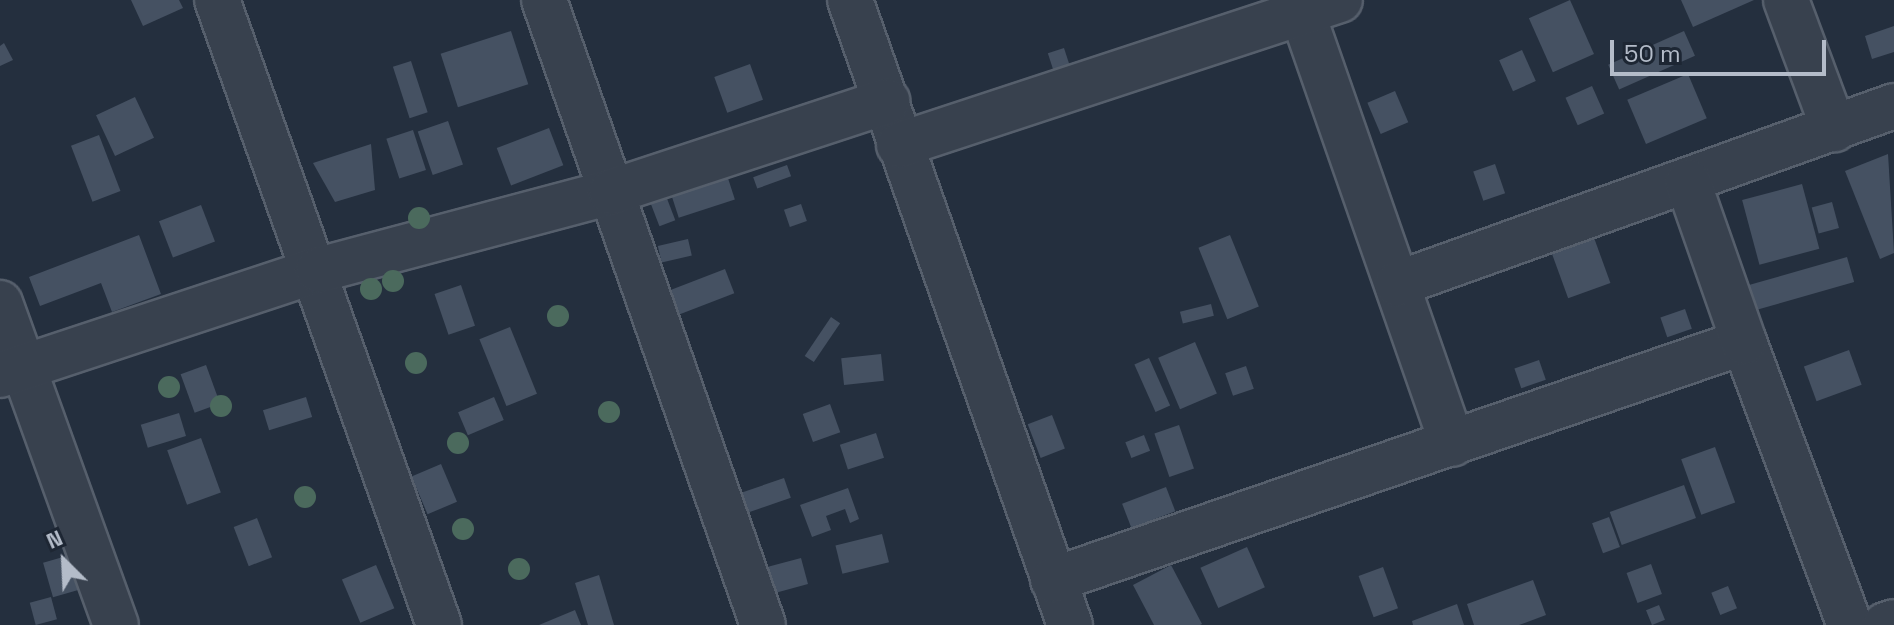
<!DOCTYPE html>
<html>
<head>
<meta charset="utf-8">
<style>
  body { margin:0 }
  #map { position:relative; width:1894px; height:625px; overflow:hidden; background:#242f3e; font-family:"Space Grotesk",sans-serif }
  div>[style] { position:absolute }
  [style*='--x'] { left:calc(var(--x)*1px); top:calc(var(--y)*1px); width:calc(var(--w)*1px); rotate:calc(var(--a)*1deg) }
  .building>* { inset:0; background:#455162; transform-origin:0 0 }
  .roads { filter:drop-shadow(2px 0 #565f6c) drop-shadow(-2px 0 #565f6c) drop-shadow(0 2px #565f6c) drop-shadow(0 -2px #565f6c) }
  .minor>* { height:44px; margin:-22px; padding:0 22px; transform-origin:22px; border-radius:22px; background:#38414e }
  .trees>* { width:22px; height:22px; margin:-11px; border-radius:50%; background:#4b6a5d }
  span { translate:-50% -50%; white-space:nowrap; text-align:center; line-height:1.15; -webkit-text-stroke:7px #1d2633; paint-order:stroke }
  .north { position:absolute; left:24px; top:521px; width:80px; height:80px; -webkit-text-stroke:6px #1d2633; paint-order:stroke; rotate:336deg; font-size:22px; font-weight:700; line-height:32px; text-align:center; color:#b4bcc9 }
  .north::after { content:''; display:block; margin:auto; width:28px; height:36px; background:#b4bcc9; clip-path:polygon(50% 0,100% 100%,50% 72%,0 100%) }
  .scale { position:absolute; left:1610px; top:40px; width:216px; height:36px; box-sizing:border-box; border:4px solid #b4bcc9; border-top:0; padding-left:10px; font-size:24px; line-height:28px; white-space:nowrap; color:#b4bcc9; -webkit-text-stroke:6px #1d2633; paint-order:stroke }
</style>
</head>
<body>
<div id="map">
  <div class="building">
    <i style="clip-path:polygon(131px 0,179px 0,183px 8px,143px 26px)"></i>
    <i style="left:1570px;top:0;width:59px;height:45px;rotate:66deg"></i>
    <i style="clip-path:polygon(1681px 0,1754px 0,1693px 27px)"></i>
    <i style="clip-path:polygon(1894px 26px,1894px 52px,1872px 59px,1865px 36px)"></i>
    <i style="left:511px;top:31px;width:56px;height:74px;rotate:72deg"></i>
    <i style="left:1684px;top:31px;width:27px;height:83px;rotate:66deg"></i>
    <i style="clip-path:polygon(4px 43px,13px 60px,0 66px,0 46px)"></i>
    <i style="left:1064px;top:48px;width:19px;height:17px;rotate:72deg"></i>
    <i style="left:1522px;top:50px;width:34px;height:25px;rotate:66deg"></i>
    <i style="left:411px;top:61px;width:54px;height:19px;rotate:72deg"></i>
    <i style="left:750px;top:64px;width:38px;height:38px;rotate:70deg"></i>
    <i style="left:1688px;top:74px;width:48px;height:66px;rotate:67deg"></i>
    <i style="left:1592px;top:86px;width:30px;height:29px;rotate:66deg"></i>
    <i style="left:1395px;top:91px;width:34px;height:30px;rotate:67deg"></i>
    <i style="left:135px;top:97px;width:45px;height:43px;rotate:65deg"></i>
    <i style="left:448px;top:121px;width:46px;height:32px;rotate:71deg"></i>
    <i style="left:549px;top:128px;width:40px;height:56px;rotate:69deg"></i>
    <i style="left:413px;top:130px;width:42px;height:28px;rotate:72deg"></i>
    <i style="left:99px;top:135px;width:60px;height:30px;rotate:69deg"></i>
    <i style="clip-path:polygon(371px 144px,375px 190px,335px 202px,313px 163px)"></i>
    <i style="clip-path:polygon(1888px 154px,1894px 253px,1880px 259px,1845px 171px)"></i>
    <i style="left:1495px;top:164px;width:31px;height:23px;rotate:71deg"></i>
    <i style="left:787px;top:165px;width:12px;height:36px;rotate:70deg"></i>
    <i style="left:725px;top:169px;width:32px;height:59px;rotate:72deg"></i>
    <i style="left:1802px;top:184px;width:67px;height:62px;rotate:75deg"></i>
    <i style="left:666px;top:196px;width:26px;height:17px;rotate:69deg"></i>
    <i style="left:1832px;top:202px;width:27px;height:21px;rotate:75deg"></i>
    <i style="left:801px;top:204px;width:18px;height:18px;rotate:71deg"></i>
    <i style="left:201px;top:205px;width:39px;height:45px;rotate:69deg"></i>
    <i style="clip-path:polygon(139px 235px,161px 294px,112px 312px,101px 283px,40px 306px,29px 277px)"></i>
    <i style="left:1230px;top:235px;width:77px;height:34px;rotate:68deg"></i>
    <i style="left:1593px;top:235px;width:51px;height:45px;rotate:70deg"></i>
    <i style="left:688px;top:239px;width:17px;height:31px;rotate:77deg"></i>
    <i style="left:1847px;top:257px;width:26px;height:102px;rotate:74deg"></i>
    <i style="left:725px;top:269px;width:26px;height:59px;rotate:69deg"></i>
    <i style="left:461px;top:285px;width:43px;height:28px;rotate:71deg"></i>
    <i style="left:1211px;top:304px;width:12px;height:32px;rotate:76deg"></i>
    <i style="left:1685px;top:309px;width:21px;height:26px;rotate:71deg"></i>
    <i style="left:831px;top:317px;width:11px;height:47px;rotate:34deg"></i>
    <i style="left:510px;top:327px;width:72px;height:33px;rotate:68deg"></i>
    <i style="left:1195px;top:342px;width:56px;height:40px;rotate:67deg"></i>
    <i style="left:1849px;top:350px;width:37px;height:48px;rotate:70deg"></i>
    <i style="left:881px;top:354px;width:27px;height:40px;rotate:84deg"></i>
    <i style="left:1149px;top:358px;width:52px;height:16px;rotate:66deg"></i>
    <i style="left:1539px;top:360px;width:21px;height:26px;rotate:71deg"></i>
    <i style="left:206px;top:365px;width:41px;height:27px;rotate:70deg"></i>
    <i style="left:1246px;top:366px;width:24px;height:22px;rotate:71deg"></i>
    <i style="left:306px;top:397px;width:21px;height:45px;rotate:73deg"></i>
    <i style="left:494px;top:397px;width:25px;height:39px;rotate:67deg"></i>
    <i style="left:830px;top:404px;width:30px;height:29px;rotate:70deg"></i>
    <i style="left:179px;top:413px;width:24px;height:40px;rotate:73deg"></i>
    <i style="left:1052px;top:415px;width:36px;height:26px;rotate:69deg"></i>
    <i style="left:1179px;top:425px;width:46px;height:26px;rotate:71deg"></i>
    <i style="left:876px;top:433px;width:26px;height:38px;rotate:72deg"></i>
    <i style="left:1144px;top:435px;width:17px;height:20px;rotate:69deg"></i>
    <i style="left:201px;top:438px;width:58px;height:36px;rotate:70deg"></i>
    <i style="left:1715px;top:447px;width:59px;height:36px;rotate:70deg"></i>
    <i style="left:441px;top:464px;width:41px;height:32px;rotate:67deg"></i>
    <i style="left:784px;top:478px;width:21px;height:46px;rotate:71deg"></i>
    <i style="left:1684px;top:485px;width:35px;height:79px;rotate:70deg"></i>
    <i style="left:1166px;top:487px;width:26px;height:47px;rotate:69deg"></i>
    <i style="clip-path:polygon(848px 488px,859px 519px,850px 523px,845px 509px,826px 516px,831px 530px,812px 537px,800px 505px)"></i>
    <i style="left:1609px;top:517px;width:32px;height:18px;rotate:70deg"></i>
    <i style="left:257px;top:518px;width:42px;height:25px;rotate:69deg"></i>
    <i style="left:882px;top:534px;width:29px;height:48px;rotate:76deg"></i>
    <i style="left:1247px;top:547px;width:44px;height:51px;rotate:66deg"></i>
    <i style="left:70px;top:555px;width:36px;height:28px;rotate:74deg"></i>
    <i style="left:801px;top:558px;width:27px;height:36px;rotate:75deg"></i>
    <i style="left:1651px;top:564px;width:32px;height:26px;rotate:70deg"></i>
    <i style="left:376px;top:565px;width:47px;height:37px;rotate:67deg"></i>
    <i style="clip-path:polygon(1171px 565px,1202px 624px,1200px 625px,1154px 625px,1133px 585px)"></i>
    <i style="left:1383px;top:567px;width:44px;height:26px;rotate:70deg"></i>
    <i style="clip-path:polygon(599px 575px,614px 625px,588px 625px,575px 583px)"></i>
    <i style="clip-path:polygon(1533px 580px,1546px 615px,1519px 625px,1474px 625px,1467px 604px)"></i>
    <i style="left:1728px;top:586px;width:24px;height:18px;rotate:68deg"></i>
    <i style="left:51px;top:597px;width:23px;height:22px;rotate:75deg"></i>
    <i style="clip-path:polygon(1457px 604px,1464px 625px,1413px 625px,1412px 621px)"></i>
    <i style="left:1659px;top:605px;width:16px;height:14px;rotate:68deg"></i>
    <i style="clip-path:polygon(575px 610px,581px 625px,539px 625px)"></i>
  </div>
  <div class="roads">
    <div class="minor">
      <i style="--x:217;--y:0;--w:663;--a:70.44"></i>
      <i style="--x:544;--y:0;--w:662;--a:70.69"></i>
      <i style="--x:850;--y:0;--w:663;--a:70.61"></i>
      <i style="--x:1786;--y:0;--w:138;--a:69.6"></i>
      <i style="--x:1303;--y:15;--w:454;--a:70.8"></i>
      <i style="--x:899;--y:145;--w:464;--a:-18.2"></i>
      <i style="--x:1397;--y:284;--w:528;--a:-19.7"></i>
      <i style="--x:0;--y:303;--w:342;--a:70.2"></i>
      <i style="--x:1744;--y:342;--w:302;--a:69.5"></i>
      <i style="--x:0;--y:375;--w:335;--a:-18.3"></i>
      <i style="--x:318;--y:270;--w:303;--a:-14.9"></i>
      <i style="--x:611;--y:192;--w:291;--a:-18.2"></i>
      <i style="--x:1053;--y:580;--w:731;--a:-19.01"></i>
      <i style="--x:1744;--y:342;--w:170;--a:-109.3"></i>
      <i style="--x:1885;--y:625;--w:9;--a:-18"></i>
    </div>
  </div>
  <div class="trees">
    <i style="left:419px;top:218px"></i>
    <i style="left:393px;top:281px"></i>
    <i style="left:371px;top:289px"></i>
    <i style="left:558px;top:316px"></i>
    <i style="left:416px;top:363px"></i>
    <i style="left:169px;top:387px"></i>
    <i style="left:221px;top:406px"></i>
    <i style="left:609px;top:412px"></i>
    <i style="left:458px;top:443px"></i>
    <i style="left:305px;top:497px"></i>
    <i style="left:463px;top:529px"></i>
    <i style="left:519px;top:569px"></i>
  </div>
  <div class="north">N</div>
  <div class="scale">50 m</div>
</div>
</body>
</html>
